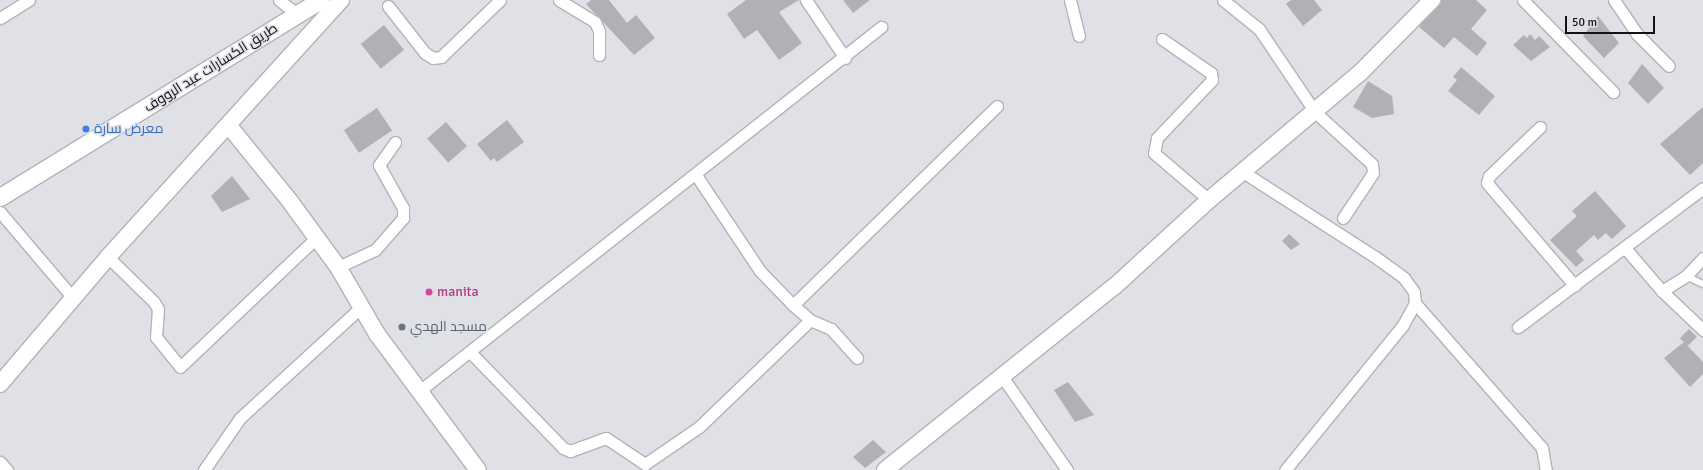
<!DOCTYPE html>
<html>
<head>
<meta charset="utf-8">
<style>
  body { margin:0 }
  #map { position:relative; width:1703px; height:470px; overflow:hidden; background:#dfe1e7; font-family:Signika,Cairo,sans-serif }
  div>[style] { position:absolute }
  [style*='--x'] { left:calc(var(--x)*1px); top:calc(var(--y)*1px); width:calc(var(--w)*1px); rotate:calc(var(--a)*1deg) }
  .building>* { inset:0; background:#b0b1b7; transform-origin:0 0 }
  .roads { filter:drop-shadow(1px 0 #b1b3b9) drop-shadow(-1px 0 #b1b3b9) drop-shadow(0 1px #b1b3b9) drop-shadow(0 -1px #b1b3b9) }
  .lane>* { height:5.5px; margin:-2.75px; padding:0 2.75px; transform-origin:2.75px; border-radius:2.75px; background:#fff }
  .street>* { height:11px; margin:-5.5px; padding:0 5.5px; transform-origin:5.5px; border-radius:5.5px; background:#fff }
  .secondary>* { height:16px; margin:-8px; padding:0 8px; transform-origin:8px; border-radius:8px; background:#fff }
  .primary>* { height:17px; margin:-8.5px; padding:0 8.5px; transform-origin:8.5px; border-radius:8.5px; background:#fff }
  .dots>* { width:11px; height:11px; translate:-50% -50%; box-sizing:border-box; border:2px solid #dfe1e7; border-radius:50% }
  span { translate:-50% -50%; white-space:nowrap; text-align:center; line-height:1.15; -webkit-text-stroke:3px #dfe1e7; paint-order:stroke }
  .street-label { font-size:14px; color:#131315 }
  .shop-label { font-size:14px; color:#366cbe }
  .left { translate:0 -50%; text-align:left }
  .hotel-label { font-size:14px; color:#b23c85 }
  .worship-label { font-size:14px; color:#5b616d }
  .scale { position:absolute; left:1565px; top:16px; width:90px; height:18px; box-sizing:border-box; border:2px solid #131315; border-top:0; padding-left:5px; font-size:12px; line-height:14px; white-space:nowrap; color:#131315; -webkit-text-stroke:3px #dfe1e7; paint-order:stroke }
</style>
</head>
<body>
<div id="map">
  <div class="building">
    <i style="clip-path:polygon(591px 0,609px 0,627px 23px,636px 15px,655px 38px,634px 55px,586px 4px)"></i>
    <i style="clip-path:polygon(746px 0,799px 0,779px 12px,802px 43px,779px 60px,757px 30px,744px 39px,727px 14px)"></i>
    <i style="clip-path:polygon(843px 0,870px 0,853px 13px)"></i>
    <i style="clip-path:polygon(1291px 0,1314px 0,1322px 10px,1303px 26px,1286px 4px)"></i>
    <i style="clip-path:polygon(1441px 0,1476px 0,1487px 10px,1471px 29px,1487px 43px,1477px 56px,1454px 37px,1444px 48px,1419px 27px)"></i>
    <i style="clip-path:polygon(1598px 16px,1619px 43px,1604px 58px,1583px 36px)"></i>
    <i style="left:384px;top:25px;width:32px;height:30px;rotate:51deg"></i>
    <i style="clip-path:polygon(1530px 34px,1535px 40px,1539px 36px,1550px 47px,1531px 61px,1513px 45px,1524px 35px,1527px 38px)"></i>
    <i style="clip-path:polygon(1642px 64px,1664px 88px,1648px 104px,1628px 83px)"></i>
    <i style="clip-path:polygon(1461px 67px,1495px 96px,1479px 115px,1448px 91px,1457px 80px,1453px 77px)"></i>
    <i style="clip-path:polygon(1368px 81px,1392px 96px,1394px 114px,1372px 118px,1353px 107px)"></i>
    <i style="clip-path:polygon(1703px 107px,1703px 163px,1690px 175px,1660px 144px)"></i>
    <i style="left:377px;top:108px;width:27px;height:40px;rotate:56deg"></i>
    <i style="clip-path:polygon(507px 120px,524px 142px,497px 162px,494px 158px,491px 161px,477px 144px)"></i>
    <i style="left:446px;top:122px;width:32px;height:25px;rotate:49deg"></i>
    <i style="clip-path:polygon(232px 176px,250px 199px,222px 212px,211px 196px)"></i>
    <i style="clip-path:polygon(1595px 191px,1626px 226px,1612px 239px,1606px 233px,1598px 240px,1594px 235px,1576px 251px,1584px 260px,1576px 267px,1550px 240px,1577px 216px,1572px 211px)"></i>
    <i style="clip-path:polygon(1289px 234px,1300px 244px,1291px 250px,1282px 241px)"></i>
    <i style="left:1689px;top:329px;width:11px;height:13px;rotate:45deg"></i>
    <i style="clip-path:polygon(1684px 342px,1703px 362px,1703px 374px,1690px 387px,1664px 358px)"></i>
    <i style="clip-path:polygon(1068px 382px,1094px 415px,1075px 422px,1054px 390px)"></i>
    <i style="clip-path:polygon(873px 440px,886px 452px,865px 468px,853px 457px)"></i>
  </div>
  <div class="roads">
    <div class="lane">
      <i style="--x:1686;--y:276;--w:19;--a:25"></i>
    </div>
    <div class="street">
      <i style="--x:279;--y:0;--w:23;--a:38"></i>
      <i style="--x:559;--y:0;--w:42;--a:31.4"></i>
      <i style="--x:595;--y:22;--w:10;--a:66"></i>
      <i style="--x:599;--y:31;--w:24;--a:90"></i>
      <i style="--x:806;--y:0;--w:70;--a:56.1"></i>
      <i style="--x:1070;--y:0;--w:37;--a:76"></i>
      <i style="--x:1223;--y:0;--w:46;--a:38.9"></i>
      <i style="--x:1259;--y:29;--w:100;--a:56"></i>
      <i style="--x:1315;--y:112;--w:77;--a:42.4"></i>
      <i style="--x:1372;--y:164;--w:9;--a:84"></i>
      <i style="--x:1373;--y:173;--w:54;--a:123.7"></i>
      <i style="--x:1523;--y:0;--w:129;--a:45.6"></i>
      <i style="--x:1614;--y:0;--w:41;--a:55.9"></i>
      <i style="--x:1637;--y:34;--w:45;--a:45"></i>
      <i style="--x:388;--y:6;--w:60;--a:51.8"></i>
      <i style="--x:425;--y:53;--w:9;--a:32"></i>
      <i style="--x:433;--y:58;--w:8;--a:-7"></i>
      <i style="--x:441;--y:57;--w:82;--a:-44"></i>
      <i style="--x:0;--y:18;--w:34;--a:-32"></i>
      <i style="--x:1162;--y:39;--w:60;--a:34.8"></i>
      <i style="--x:1211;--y:73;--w:7;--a:82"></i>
      <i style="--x:1212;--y:80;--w:80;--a:133.5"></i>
      <i style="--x:1157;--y:138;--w:15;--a:101"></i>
      <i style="--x:1154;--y:153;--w:72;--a:40.5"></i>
      <i style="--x:1540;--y:127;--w:71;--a:136.1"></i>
      <i style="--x:1489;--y:176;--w:7;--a:106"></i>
      <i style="--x:1487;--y:183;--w:135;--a:49.5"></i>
      <i style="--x:1243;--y:172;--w:156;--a:32.7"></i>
      <i style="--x:1374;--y:256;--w:37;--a:36"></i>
      <i style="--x:1404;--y:278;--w:17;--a:54"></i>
      <i style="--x:1414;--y:292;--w:11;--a:85"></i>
      <i style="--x:1415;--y:303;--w:25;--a:119"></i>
      <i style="--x:1403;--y:325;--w:187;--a:129.1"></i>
      <i style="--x:696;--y:175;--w:115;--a:56.3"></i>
      <i style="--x:760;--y:271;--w:47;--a:45.9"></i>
      <i style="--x:793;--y:305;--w:285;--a:-44.3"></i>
      <i style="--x:0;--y:212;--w:113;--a:49.7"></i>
      <i style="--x:1625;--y:248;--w:57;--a:49.3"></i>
      <i style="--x:1662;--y:291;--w:28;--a:-32"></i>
      <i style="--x:1686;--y:276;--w:25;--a:-47"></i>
      <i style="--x:108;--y:257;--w:64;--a:44.4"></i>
      <i style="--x:154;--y:302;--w:8;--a:60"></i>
      <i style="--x:158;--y:309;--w:28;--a:94"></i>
      <i style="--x:156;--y:337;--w:38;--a:51"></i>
      <i style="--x:180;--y:367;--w:187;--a:-43.5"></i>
      <i style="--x:338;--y:267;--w:41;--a:-24.7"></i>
      <i style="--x:375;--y:250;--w:43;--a:-48.8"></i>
      <i style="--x:403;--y:218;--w:10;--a:-90"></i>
      <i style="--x:403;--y:208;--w:49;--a:-119.2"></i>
      <i style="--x:379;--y:165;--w:28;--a:-55"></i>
      <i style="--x:1662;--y:291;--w:57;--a:43.6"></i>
      <i style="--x:1415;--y:303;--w:193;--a:48.8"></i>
      <i style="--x:1542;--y:448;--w:22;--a:80"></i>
      <i style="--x:793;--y:305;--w:23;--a:41"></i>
      <i style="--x:810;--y:320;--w:23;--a:23"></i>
      <i style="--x:831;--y:329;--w:39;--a:48"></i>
      <i style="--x:1518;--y:327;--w:231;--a:-36.9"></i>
      <i style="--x:471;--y:353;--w:132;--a:45.9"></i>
      <i style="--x:563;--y:448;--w:8;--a:23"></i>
      <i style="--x:570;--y:451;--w:38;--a:-20"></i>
      <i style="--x:606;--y:438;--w:47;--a:33.7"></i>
      <i style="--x:645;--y:464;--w:65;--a:-34.4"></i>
      <i style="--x:699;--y:427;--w:154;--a:-43.9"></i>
      <i style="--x:1001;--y:375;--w:116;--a:55.2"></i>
      <i style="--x:418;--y:392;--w:590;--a:-38.25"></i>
      <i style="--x:0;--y:462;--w:11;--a:49"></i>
      <i style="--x:204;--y:470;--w:63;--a:-55.3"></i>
      <i style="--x:240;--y:418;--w:163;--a:-42.5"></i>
    </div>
    <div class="secondary">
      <i style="--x:229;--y:126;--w:95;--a:51"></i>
      <i style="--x:289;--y:200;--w:83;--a:53.8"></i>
      <i style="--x:338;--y:267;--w:78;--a:59.8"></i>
      <i style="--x:377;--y:334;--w:169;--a:53.4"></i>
      <i style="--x:0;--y:384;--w:167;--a:-49.6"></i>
      <i style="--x:108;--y:257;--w:347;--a:-47.8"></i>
      <i style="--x:885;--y:470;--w:295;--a:-38.7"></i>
      <i style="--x:1115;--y:286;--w:127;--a:-42.5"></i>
      <i style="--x:1209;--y:200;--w:197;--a:-40.1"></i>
      <i style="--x:1360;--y:73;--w:103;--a:-45.4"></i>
    </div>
    <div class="primary">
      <i style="--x:0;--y:197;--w:376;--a:-31.6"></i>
    </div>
  </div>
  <div class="dots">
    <i style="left:86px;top:129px;background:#3f7fe0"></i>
    <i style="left:429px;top:292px;background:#d1479c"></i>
    <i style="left:402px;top:327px;background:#6b7280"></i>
  </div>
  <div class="street-label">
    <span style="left:211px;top:68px;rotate:-32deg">طريق الكسارات عبد الرووف</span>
  </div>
  <div class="shop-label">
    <span class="left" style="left:94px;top:129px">معرض سارة</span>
  </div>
  <div class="hotel-label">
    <span class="left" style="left:437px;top:292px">manita</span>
  </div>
  <div class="worship-label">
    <span class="left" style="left:410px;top:327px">مسجد الهدي</span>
  </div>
  <div class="scale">50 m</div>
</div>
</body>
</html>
